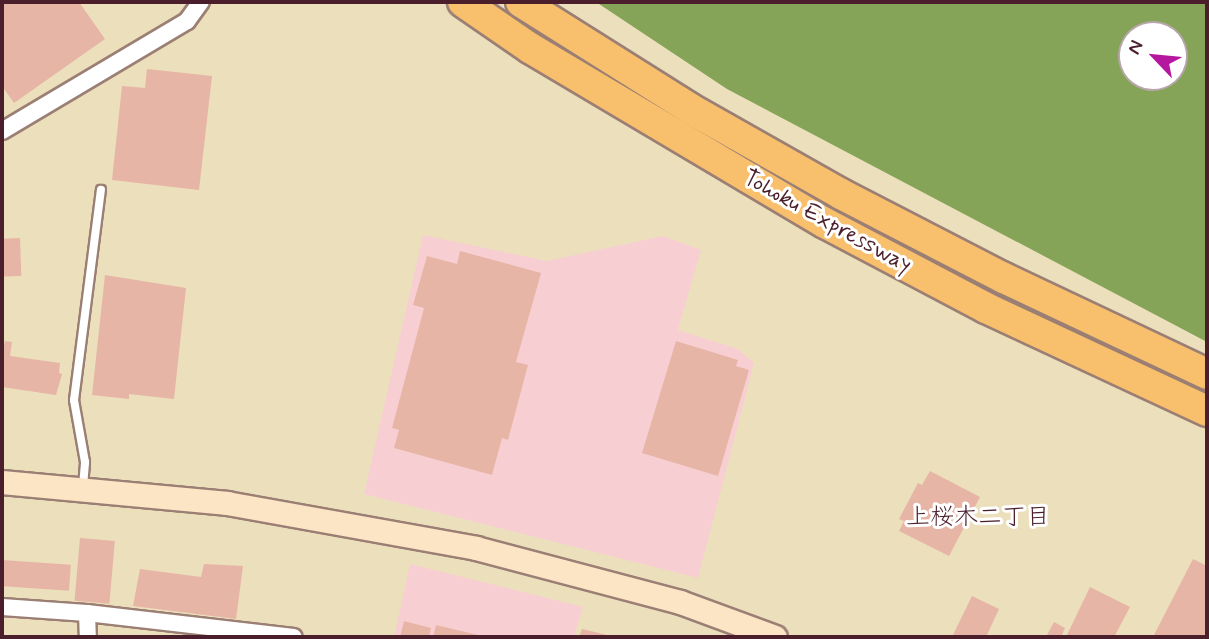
<!DOCTYPE html>
<html>
<head>
<meta charset="utf-8">
<style>
  body { margin:0 }
  #map { position:relative; width:1209px; height:639px; overflow:hidden; background:#ecdfbc; font-family:Mynerve,"Klee One",sans-serif }
  div>[style] { position:absolute }
  [style*='--x'] { left:calc(var(--x)*1px); top:calc(var(--y)*1px); width:calc(var(--w)*1px); rotate:calc(var(--a)*1deg) }
  .built>* { inset:0; background:#f7cfd2 }
  .forest>* { inset:0; background:#85a458 }
  .building>* { inset:0; background:#e6b5a6; transform-origin:0 0 }
  .roads { filter:drop-shadow(2px 0 #9b7f74) drop-shadow(-2px 0 #9b7f74) drop-shadow(0 2px #9b7f74) drop-shadow(0 -2px #9b7f74) }
  .lane>* { height:8px; margin:-4px; padding:0 4px; transform-origin:4px; border-radius:4px; background:#fff }
  .street>* { height:16px; margin:-8px; padding:0 8px; transform-origin:8px; border-radius:8px; background:#fff }
  .secondary>* { height:23px; margin:-11.5px; padding:0 11.5px; transform-origin:11.5px; border-radius:11.5px; background:#fce5c4 }
  .highway>* { height:30px; margin:-15px; padding:0 15px; transform-origin:15px; border-radius:15px; background:#f8bf6c }
  span { translate:-50% -50%; white-space:nowrap; text-align:center; line-height:1.15; -webkit-text-stroke:6px #fff; paint-order:stroke }
  .street-label { font-size:23px; color:#4a1f2b }
  .neighbourhood-label { font-size:24px; color:#4a1f2b }
  .frame { position:absolute; inset:0; border:4px solid #4a1f2b; pointer-events:none }
  .north { position:absolute; left:1118px; top:21px; width:70px; height:70px; box-sizing:border-box; background:#fff; border:2px solid #b7a5aa; border-radius:50%; rotate:296deg; font-size:19px; font-weight:700; line-height:28px; text-align:center; color:#4a1f2b }
  .north::after { content:''; display:block; margin:auto; width:24px; height:32px; background:#b5179e; clip-path:polygon(50% 0,100% 100%,50% 72%,0 100%) }
</style>
</head>
<body>
<div id="map">
  <div class="built">
    <i style="clip-path:polygon(423px 235px,547px 261px,663px 236px,701px 250px,678px 330px,738px 349px,754px 363px,698px 578px,364px 494px)"></i>
    <i style="clip-path:polygon(410px 564px,583px 607px,574px 637px,394px 637px)"></i>
  </div>
  <div class="forest">
    <i style="clip-path:polygon(evenodd,596px 2px,1207px 2px,1207px 342px,727px 89px,596px 2px,1132px 35px,1174px 35px,1174px 77px,1132px 77px,1132px 35px)"></i>
  </div>
  <div class="building">
    <i style="clip-path:polygon(2px 2px,79px 2px,105px 39px,14px 103px,2px 86px)"></i>
    <i style="clip-path:polygon(147px 69px,212px 76px,199px 190px,112px 180px,122px 86px,145px 88px)"></i>
    <i style="left:20px;top:238px;width:38px;height:18px;rotate:88deg"></i>
    <i style="clip-path:polygon(460px 251px,541px 273px,516px 362px,528px 365px,508px 440px,502px 438px,492px 475px,394px 448px,399px 430px,392px 428px,424px 308px,413px 305px,427px 256px,457px 264px)"></i>
    <i style="clip-path:polygon(105px 275px,186px 288px,174px 399px,129px 394px,129px 399px,92px 395px)"></i>
    <i style="clip-path:polygon(5px 341px,12px 342px,10px 356px,60px 363px,59px 373px,62px 374px,56px 395px,2px 387px,2px 355px)"></i>
    <i style="clip-path:polygon(676px 341px,738px 360px,736px 366px,749px 370px,718px 476px,642px 453px)"></i>
    <i style="clip-path:polygon(930px 471px,980px 497px,949px 556px,899px 531px,904px 521px,899px 519px,918px 483px,922px 485px)"></i>
    <i style="left:80px;top:538px;width:35px;height:63px;rotate:5deg"></i>
    <i style="clip-path:polygon(1193px 559px,1207px 566px,1207px 637px,1153px 637px)"></i>
    <i style="left:2px;top:560px;width:69px;height:26px;rotate:4deg"></i>
    <i style="clip-path:polygon(204px 564px,243px 566px,236px 619px,133px 606px,140px 569px,201px 577px)"></i>
    <i style="clip-path:polygon(1090px 587px,1130px 607px,1114px 637px,1066px 637px)"></i>
    <i style="clip-path:polygon(972px 596px,999px 609px,986px 637px,952px 637px)"></i>
    <i style="clip-path:polygon(404px 621px,431px 628px,429px 637px,400px 637px)"></i>
    <i style="clip-path:polygon(1054px 622px,1065px 628px,1061px 637px,1046px 637px)"></i>
    <i style="clip-path:polygon(436px 625px,482px 636px,482px 637px,433px 637px)"></i>
    <i style="clip-path:polygon(582px 629px,611px 636px,611px 637px,579px 637px)"></i>
  </div>
  <div class="roads">
    <div class="lane">
      <i style="--x:83;--y:486;--w:24;--a:-85"></i>
      <i style="--x:85;--y:462;--w:63;--a:-100.1"></i>
      <i style="--x:74;--y:400;--w:212;--a:-82.7"></i>
    </div>
    <div class="street">
      <i style="--x:2;--y:131;--w:215;--a:-30.7"></i>
      <i style="--x:187;--y:21;--w:24;--a:-54"></i>
      <i style="--x:2;--y:607;--w:85;--a:4"></i>
      <i style="--x:87;--y:613;--w:208;--a:6.6"></i>
      <i style="--x:87;--y:613;--w:24;--a:88"></i>
    </div>
    <div class="secondary">
      <i style="--x:2;--y:482;--w:226;--a:5.3"></i>
      <i style="--x:227;--y:503;--w:253;--a:10.2"></i>
      <i style="--x:476;--y:548;--w:211;--a:14.8"></i>
      <i style="--x:680;--y:602;--w:101;--a:20.2"></i>
    </div>
    <div class="highway">
      <i style="--x:463;--y:2;--w:81;--a:34.5"></i>
      <i style="--x:530;--y:48;--w:343;--a:30.7"></i>
      <i style="--x:825;--y:223;--w:182;--a:27.8"></i>
      <i style="--x:986;--y:308;--w:244;--a:25"></i>
      <i style="--x:521;--y:2;--w:199;--a:32.2"></i>
      <i style="--x:689;--y:108;--w:175;--a:29.5"></i>
      <i style="--x:841;--y:194;--w:183;--a:27.3"></i>
      <i style="--x:1004;--y:278;--w:225;--a:25.3"></i>
    </div>
  </div>
  <div class="street-label">
    <span style="left:827px;top:222px;rotate:29deg">Tohoku Expressway</span>
  </div>
  <div class="neighbourhood-label">
    <span style="left:978px;top:518px">上桜木二丁目</span>
  </div>
  <div class="frame"></div>
  <div class="north">N</div>
</div>
</body>
</html>
